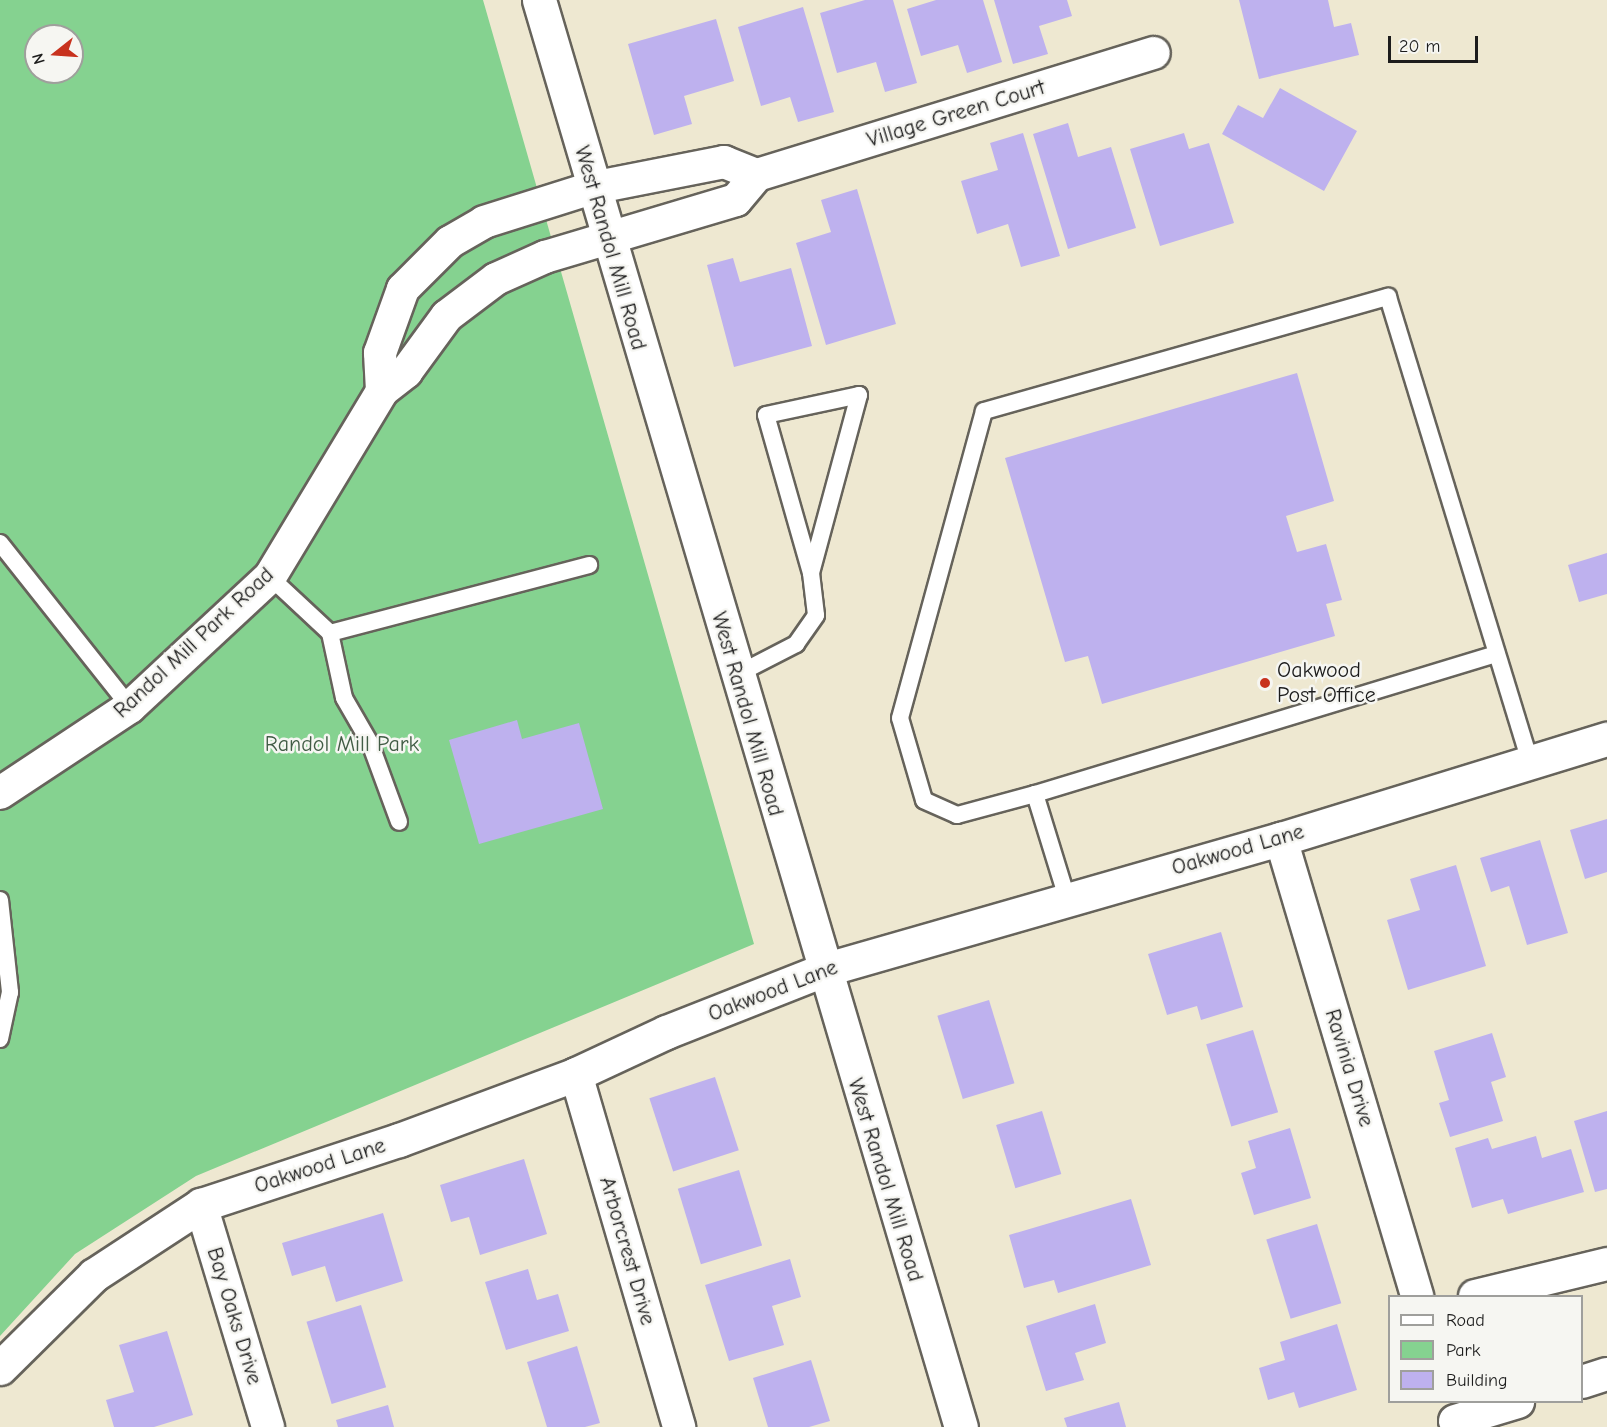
<!DOCTYPE html>
<html>
<head>
<meta charset="utf-8">
<style>
  body { margin:0 }
  #map { position:relative; width:1607px; height:1427px; overflow:hidden; background:#eee8d1; font-family:"Comic Neue",sans-serif }
  div>[style] { position:absolute }
  [style*='--x'] { left:calc(var(--x)*1px); top:calc(var(--y)*1px); width:calc(var(--w)*1px); rotate:calc(var(--a)*1deg) }
  .green>* { inset:0; background:#85d290 }
  .building>* { inset:0; background:#beb1ee; transform-origin:0 0 }
  .roads { filter:drop-shadow(2px 0 #66635b) drop-shadow(-2px 0 #66635b) drop-shadow(0 2px #66635b) drop-shadow(0 -2px #66635b) }
  .lane>* { height:16px; margin:-8px; padding:0 8px; transform-origin:8px; border-radius:8px; background:#fff }
  .street>* { height:32px; margin:-16px; padding:0 16px; transform-origin:16px; border-radius:16px; background:#fff }
  .secondary>* { height:33px; margin:-16.5px; padding:0 16.5px; transform-origin:16.5px; border-radius:16.5px; background:#fff }
  .dots>* { width:16px; height:16px; translate:-50% -50%; box-sizing:border-box; border:3px solid #f6f6f2; border-radius:50% }
  span { translate:-50% -50%; white-space:nowrap; text-align:center; line-height:1.15; -webkit-text-stroke:5px #f6f6f2; paint-order:stroke }
  .street-label { font-size:22px; color:#1c1c1c }
  .poi-label { font-size:22px; color:#1c1c1c }
  .left { translate:0 -50%; text-align:left }
  .park-label { font-size:22px; color:#415c45 }
  .legend { position:absolute; left:1388px; top:1295px; width:195px; height:108px; box-sizing:border-box; background:#f6f6f2; border:2px solid #9f9f9c; margin:0; padding:8px 10px; list-style:none; font-size:18px; color:#1c1c1c }
  .legend li { display:flex; align-items:center; gap:12px; height:30px }
  .legend b { width:30px; border:2px solid #9f9f9c }
  .north { position:absolute; left:24px; top:24px; width:60px; height:60px; box-sizing:border-box; background:#f6f6f2; border:2px solid #9f9f9c; border-radius:50%; rotate:253deg; font-size:16px; font-weight:700; line-height:24px; text-align:center; color:#1c1c1c }
  .north::after { content:''; display:block; margin:auto; width:21px; height:27px; background:#c8321e; clip-path:polygon(50% 0,100% 100%,50% 72%,0 100%) }
  .scale { position:absolute; left:1388px; top:36px; width:90px; height:27px; box-sizing:border-box; border:3px solid #1c1c1c; border-top:0; padding-left:8px; font-size:18px; line-height:21px; white-space:nowrap; color:#1c1c1c; -webkit-text-stroke:4px #f6f6f2; paint-order:stroke }
</style>
</head>
<body>
<div id="map">
  <div class="green">
    <i style="clip-path:polygon(evenodd,0 0,483px 0,754px 944px,196px 1176px,75px 1254px,0 1336px,0 0,36px 36px,72px 36px,72px 72px,36px 72px,36px 36px)"></i>
  </div>
  <div class="building">
    <i style="clip-path:polygon(865px 0,893px 0,917px 83px,885px 92px,876px 62px,837px 73px,820px 13px)"></i>
    <i style="clip-path:polygon(936px 0,983px 0,1002px 62px,967px 73px,958px 45px,921px 56px,907px 9px)"></i>
    <i style="clip-path:polygon(994px 0,1067px 0,1072px 16px,1039px 26px,1048px 54px,1013px 64px)"></i>
    <i style="clip-path:polygon(1239px 0,1328px 0,1334px 27px,1351px 23px,1359px 55px,1259px 79px)"></i>
    <i style="clip-path:polygon(803px 7px,834px 112px,798px 122px,790px 97px,761px 106px,738px 27px)"></i>
    <i style="clip-path:polygon(716px 19px,734px 81px,684px 96px,692px 124px,654px 135px,628px 44px)"></i>
    <i style="clip-path:polygon(1280px 88px,1357px 131px,1324px 191px,1222px 134px,1238px 105px,1263px 118px)"></i>
    <i style="clip-path:polygon(1068px 123px,1078px 157px,1111px 147px,1136px 228px,1068px 249px,1033px 134px)"></i>
    <i style="clip-path:polygon(1023px 133px,1060px 256px,1021px 267px,1008px 224px,977px 234px,961px 181px,998px 170px,990px 143px)"></i>
    <i style="clip-path:polygon(1184px 133px,1189px 149px,1209px 143px,1234px 223px,1160px 246px,1130px 149px)"></i>
    <i style="clip-path:polygon(857px 189px,896px 324px,826px 345px,796px 243px,831px 232px,821px 200px)"></i>
    <i style="clip-path:polygon(733px 258px,740px 282px,791px 268px,812px 346px,734px 367px,707px 265px)"></i>
    <i style="clip-path:polygon(1297px 373px,1334px 501px,1286px 516px,1297px 552px,1326px 544px,1342px 600px,1326px 604px,1335px 636px,1102px 704px,1088px 656px,1065px 662px,1005px 458px)"></i>
    <i style="clip-path:polygon(1607px 553px,1607px 594px,1579px 602px,1568px 565px)"></i>
    <i style="clip-path:polygon(517px 720px,522px 739px,579px 723px,603px 809px,479px 844px,449px 740px)"></i>
    <i style="clip-path:polygon(1607px 819px,1607px 872px,1585px 879px,1570px 830px)"></i>
    <i style="clip-path:polygon(1540px 840px,1568px 933px,1527px 945px,1509px 886px,1491px 892px,1480px 858px)"></i>
    <i style="clip-path:polygon(1456px 865px,1486px 966px,1408px 990px,1387px 920px,1420px 910px,1410px 879px)"></i>
    <i style="clip-path:polygon(1221px 932px,1243px 1007px,1201px 1020px,1197px 1006px,1167px 1015px,1148px 954px)"></i>
    <i style="left:989px;top:1000px;width:87px;height:54px;rotate:73deg"></i>
    <i style="left:1253px;top:1030px;width:86px;height:49px;rotate:73deg"></i>
    <i style="clip-path:polygon(1492px 1033px,1506px 1077px,1491px 1082px,1503px 1121px,1450px 1137px,1439px 1103px,1449px 1100px,1434px 1051px)"></i>
    <i style="left:715px;top:1077px;width:77px;height:69px;rotate:72deg"></i>
    <i style="left:1042px;top:1111px;width:66px;height:48px;rotate:73deg"></i>
    <i style="clip-path:polygon(1607px 1111px,1607px 1189px,1595px 1192px,1574px 1121px)"></i>
    <i style="clip-path:polygon(1290px 1128px,1311px 1198px,1254px 1215px,1241px 1173px,1256px 1168px,1248px 1141px)"></i>
    <i style="clip-path:polygon(1536px 1136px,1542px 1158px,1571px 1149px,1584px 1192px,1508px 1214px,1503px 1199px,1472px 1208px,1455px 1148px,1488px 1138px,1492px 1149px)"></i>
    <i style="clip-path:polygon(524px 1159px,547px 1234px,480px 1255px,469px 1217px,451px 1222px,440px 1185px)"></i>
    <i style="left:739px;top:1170px;width:79px;height:64px;rotate:73deg"></i>
    <i style="clip-path:polygon(1131px 1199px,1151px 1265px,1058px 1293px,1054px 1280px,1024px 1288px,1009px 1235px)"></i>
    <i style="clip-path:polygon(383px 1213px,403px 1281px,336px 1302px,325px 1266px,292px 1276px,282px 1243px)"></i>
    <i style="left:1317px;top:1224px;width:83px;height:53px;rotate:73deg"></i>
    <i style="clip-path:polygon(790px 1259px,801px 1297px,772px 1306px,784px 1345px,729px 1361px,705px 1285px)"></i>
    <i style="clip-path:polygon(528px 1269px,537px 1300px,558px 1294px,569px 1331px,506px 1350px,485px 1282px)"></i>
    <i style="clip-path:polygon(1095px 1304px,1106px 1343px,1075px 1353px,1084px 1380px,1046px 1391px,1026px 1326px)"></i>
    <i style="left:361px;top:1305px;width:86px;height:57px;rotate:73deg"></i>
    <i style="clip-path:polygon(1337px 1324px,1357px 1390px,1299px 1408px,1294px 1392px,1268px 1400px,1259px 1368px,1285px 1360px,1280px 1342px)"></i>
    <i style="clip-path:polygon(167px 1331px,193px 1415px,154px 1427px,114px 1427px,106px 1400px,134px 1392px,119px 1345px)"></i>
    <i style="clip-path:polygon(577px 1346px,600px 1423px,585px 1427px,547px 1427px,527px 1362px)"></i>
    <i style="clip-path:polygon(811px 1360px,830px 1421px,809px 1427px,768px 1427px,753px 1378px)"></i>
    <i style="clip-path:polygon(1119px 1402px,1126px 1427px,1067px 1427px,1064px 1418px)"></i>
    <i style="clip-path:polygon(388px 1405px,394px 1427px,338px 1427px,336px 1420px)"></i>
  </div>
  <div class="roads">
    <div class="lane">
      <i style="--x:0;--y:543;--w:209;--a:51.6"></i>
      <i style="--x:270;--y:577;--w:82;--a:43"></i>
      <i style="--x:330;--y:633;--w:268;--a:-14.7"></i>
      <i style="--x:330;--y:633;--w:66;--a:77.8"></i>
      <i style="--x:344;--y:698;--w:52;--a:60"></i>
      <i style="--x:370;--y:743;--w:84;--a:69.8"></i>
      <i style="--x:736;--y:675;--w:68;--a:-27.3"></i>
      <i style="--x:796;--y:644;--w:35;--a:-55"></i>
      <i style="--x:816;--y:615;--w:42;--a:-96.8"></i>
      <i style="--x:811;--y:573;--w:164;--a:-105.9"></i>
      <i style="--x:766;--y:415;--w:95;--a:-12.1"></i>
      <i style="--x:859;--y:395;--w:184;--a:105.1"></i>
      <i style="--x:1035;--y:794;--w:482;--a:-16.9"></i>
      <i style="--x:1067;--y:898;--w:109;--a:-107.1"></i>
      <i style="--x:1035;--y:794;--w:81;--a:164.9"></i>
      <i style="--x:957;--y:815;--w:36;--a:-156"></i>
      <i style="--x:924;--y:800;--w:85;--a:-106.3"></i>
      <i style="--x:900;--y:718;--w:318;--a:-74.7"></i>
      <i style="--x:984;--y:411;--w:420;--a:-15.8"></i>
      <i style="--x:1388;--y:297;--w:486;--a:73"></i>
      <i style="--x:0;--y:900;--w:93;--a:83.8"></i>
      <i style="--x:10;--y:992;--w:48;--a:102"></i>
    </div>
    <div class="street">
      <i style="--x:382;--y:391;--w:38;--a:-93"></i>
      <i style="--x:380;--y:353;--w:68;--a:-70.2"></i>
      <i style="--x:403;--y:289;--w:66;--a:-45"></i>
      <i style="--x:450;--y:242;--w:39;--a:-30"></i>
      <i style="--x:484;--y:222;--w:113;--a:-17.5"></i>
      <i style="--x:592;--y:188;--w:135;--a:-11.1"></i>
      <i style="--x:724;--y:162;--w:35;--a:22"></i>
      <i style="--x:0;--y:793;--w:156;--a:-33.5"></i>
      <i style="--x:130;--y:707;--w:191;--a:-42.9"></i>
      <i style="--x:270;--y:577;--w:217;--a:-58.9"></i>
      <i style="--x:382;--y:391;--w:31;--a:-38"></i>
      <i style="--x:406;--y:372;--w:69;--a:-53.8"></i>
      <i style="--x:447;--y:316;--w:61;--a:-37.1"></i>
      <i style="--x:496;--y:279;--w:54;--a:-24.2"></i>
      <i style="--x:545;--y:257;--w:199;--a:-16.6"></i>
      <i style="--x:736;--y:200;--w:33;--a:-50"></i>
      <i style="--x:757;--y:175;--w:415;--a:-17.1"></i>
      <i style="--x:1281;--y:839;--w:477;--a:73.4"></i>
      <i style="--x:576;--y:1074;--w:368;--a:73.7"></i>
      <i style="--x:201;--y:1205;--w:232;--a:73.2"></i>
      <i style="--x:1475;--y:1296;--w:136;--a:-13.6"></i>
      <i style="--x:1582;--y:1382;--w:26;--a:-18"></i>
      <i style="--x:1455;--y:1421;--w:66;--a:-16.8"></i>
    </div>
    <div class="secondary">
      <i style="--x:539;--y:0;--w:1488;--a:73.53"></i>
      <i style="--x:0;--y:1368;--w:132;--a:-44.7"></i>
      <i style="--x:94;--y:1275;--w:128;--a:-33.2"></i>
      <i style="--x:201;--y:1205;--w:208;--a:-18.2"></i>
      <i style="--x:399;--y:1140;--w:189;--a:-20.4"></i>
      <i style="--x:576;--y:1074;--w:99;--a:-25"></i>
      <i style="--x:666;--y:1032;--w:169;--a:-21.5"></i>
      <i style="--x:823;--y:970;--w:476;--a:-16"></i>
      <i style="--x:1281;--y:839;--w:341;--a:-17.1"></i>
    </div>
  </div>
  <div class="dots">
    <i style="left:1265px;top:683px;background:#c8321e"></i>
  </div>
  <div class="street-label">
    <span style="left:956px;top:114px;rotate:-17deg">Village Green Court</span>
    <span style="left:610px;top:248px;rotate:74deg">West Randol Mill Road</span>
    <span style="left:194px;top:643px;rotate:-43deg">Randol Mill Park Road</span>
    <span style="left:747px;top:714px;rotate:74deg">West Randol Mill Road</span>
    <span style="left:1238px;top:850px;rotate:-16deg">Oakwood Lane</span>
    <span style="left:773px;top:991px;rotate:-21deg">Oakwood Lane</span>
    <span style="left:1349px;top:1068px;rotate:73deg">Ravinia Drive</span>
    <span style="left:320px;top:1166px;rotate:-18deg">Oakwood Lane</span>
    <span style="left:885px;top:1180px;rotate:73deg">West Randol Mill Road</span>
    <span style="left:627px;top:1251px;rotate:74deg">Arborcrest Drive</span>
    <span style="left:234px;top:1316px;rotate:73deg">Bay Oaks Drive</span>
  </div>
  <div class="poi-label">
    <span class="left" style="left:1277px;top:683px">Oakwood<br>Post Office</span>
  </div>
  <div class="park-label">
    <span style="left:342px;top:745px">Randol Mill Park</span>
  </div>
  <ul class="legend">
  <li><b style="height:8px;background:#fff"></b>Road</li>
  <li><b style="height:16px;background:#85d290"></b>Park</li>
  <li><b style="height:16px;background:#beb1ee"></b>Building</li>
  </ul>
  <div class="north">N</div>
  <div class="scale">20 m</div>
</div>
</body>
</html>
